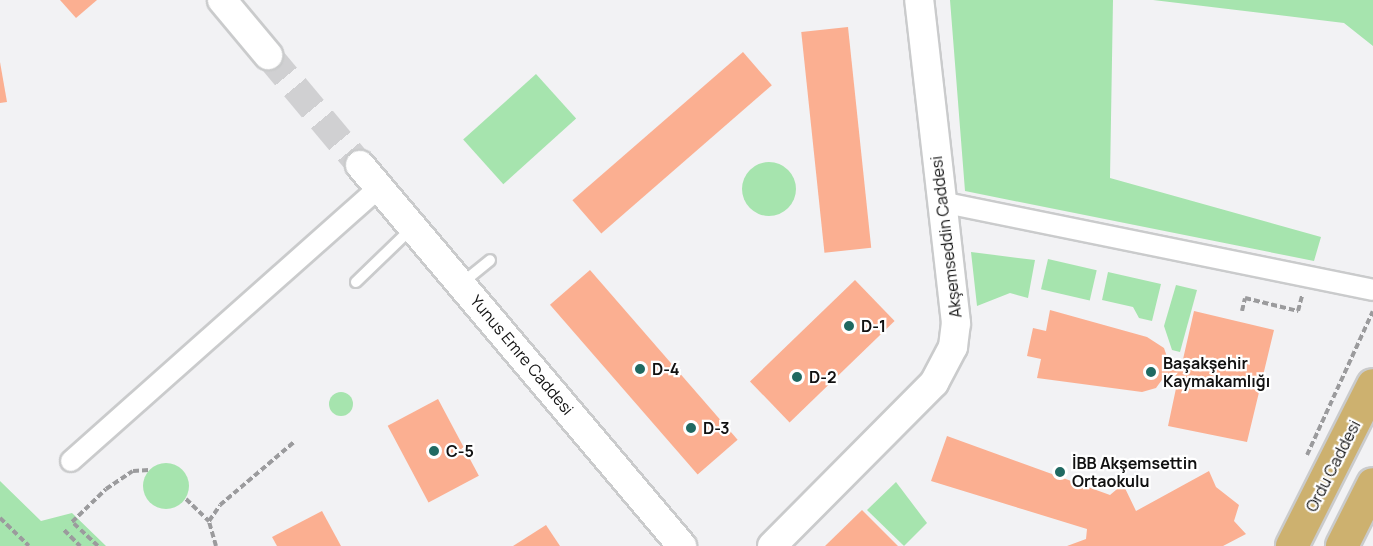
<!DOCTYPE html>
<html>
<head>
<meta charset="utf-8">
<style>
  body { margin:0 }
  #map { position:relative; width:1373px; height:546px; overflow:hidden; background:#f2f2f4; font-family:Manrope,sans-serif }
  div>[style] { position:absolute }
  [style*='--x'] { left:calc(var(--x)*1px); top:calc(var(--y)*1px); width:calc(var(--w)*1px); rotate:calc(var(--a)*1deg) }
  .green>* { inset:0; background:#a6e4ae; transform-origin:0 0 }
  .round { border-radius:50% }
  .building>* { inset:0; background:#fbaf91; transform-origin:0 0 }
  .secondary-tunnel>* { height:28px; margin-top:-14px; transform-origin:0; background:repeating-linear-gradient(90deg,#d0d0d2 0 28px,transparent 0 42px) }
  .path>* { height:4px; margin-top:-2px; transform-origin:0; background:repeating-linear-gradient(90deg,#9b9b9d 0 6px,transparent 0 9px) }
  .roads { filter:drop-shadow(2px 0 #cacbcc) drop-shadow(-2px 0 #cacbcc) drop-shadow(0 2px #cacbcc) drop-shadow(0 -2px #cacbcc) }
  .lane>* { height:10px; margin:-5px; padding:0 5px; transform-origin:5px; border-radius:5px; background:#fff }
  .street>* { height:20px; margin:-10px; padding:0 10px; transform-origin:10px; border-radius:10px; background:#fff }
  .secondary>* { height:28px; margin:-14px; padding:0 14px; transform-origin:14px; border-radius:14px; background:#fff }
  .primary>* { height:32px; margin:-16px; padding:0 16px; transform-origin:16px; border-radius:16px; background:#cdb16f }
  .dots>* { width:16px; height:16px; translate:-50% -50%; box-sizing:border-box; border:3px solid #fff; border-radius:50% }
  span { translate:-50% -50%; white-space:nowrap; text-align:center; line-height:1.15; -webkit-text-stroke:4.5px #fff; paint-order:stroke }
  .street-label { font-size:16px; color:#111 }
  .poi-label { font-size:16px; color:#111; font-weight:700 }
  .left { translate:0 -50%; text-align:left }
</style>
</head>
<body>
<div id="map">
  <div class="green">
    <i style="clip-path:polygon(950px 0,1113px 0,1110px 178px,1321px 237px,1314px 261px,965px 191px)"></i>
    <i style="clip-path:polygon(1153px 0,1373px 0,1373px 46px,1344px 23px)"></i>
    <i style="left:536px;top:74px;width:60px;height:98px;rotate:48deg"></i>
    <i class="round" style="left:742px;top:162px;width:54px;height:54px"></i>
    <i style="clip-path:polygon(971px 252px,1035px 260px,1028px 298px,1010px 293px,977px 306px)"></i>
    <i style="left:1048px;top:259px;width:50px;height:31px;rotate:13deg"></i>
    <i style="clip-path:polygon(1108px 272px,1161px 284px,1152px 321px,1139px 318px,1133px 307px,1102px 300px)"></i>
    <i style="clip-path:polygon(1176px 285px,1197px 290px,1180px 352px,1172px 350px,1164px 326px)"></i>
    <i class="round" style="left:329px;top:392px;width:24px;height:24px"></i>
    <i class="round" style="left:143px;top:463px;width:46px;height:46px"></i>
    <i style="clip-path:polygon(0 481px,41px 521px,72px 513px,106px 546px,0 546px)"></i>
    <i style="clip-path:polygon(896px 482px,927px 523px,904px 546px,867px 510px)"></i>
  </div>
  <div class="building">
    <i style="clip-path:polygon(60px 0,97px 0,76px 18px)"></i>
    <i style="left:848px;top:27px;width:222px;height:47px;rotate:84deg"></i>
    <i style="left:743px;top:52px;width:44px;height:226px;rotate:49deg"></i>
    <i style="clip-path:polygon(0 62px,7px 102px,0 103px)"></i>
    <i style="left:590px;top:270px;width:225px;height:53px;rotate:49deg"></i>
    <i style="left:855px;top:280px;width:57px;height:146px;rotate:46deg"></i>
    <i style="clip-path:polygon(1050px 310px,1147px 337px,1164px 348px,1170px 366px,1181px 368px,1194px 311px,1274px 330px,1247px 442px,1168px 426px,1178px 379px,1164px 377px,1156px 388px,1142px 392px,1037px 378px,1041px 359px,1027px 356px,1033px 328px,1046px 331px)"></i>
    <i style="left:438px;top:399px;width:87px;height:57px;rotate:62deg"></i>
    <i style="clip-path:polygon(947px 436px,1110px 495px,1123px 484px,1136px 511px,1209px 471px,1216px 487px,1239px 505px,1234px 521px,1246px 534px,1223px 546px,1067px 546px,1086px 539px,1087px 529px,931px 481px)"></i>
    <i style="clip-path:polygon(862px 510px,898px 546px,825px 546px)"></i>
    <i style="clip-path:polygon(322px 511px,341px 546px,277px 546px,272px 537px)"></i>
    <i style="clip-path:polygon(546px 525px,560px 546px,513px 546px)"></i>
  </div>
  <div class="secondary-tunnel">
    <i style="--x:268;--y:55;--w:143;--a:50.1"></i>
  </div>
  <div class="path">
    <i style="--x:1242;--y:311;--w:13;--a:-77"></i>
    <i style="--x:1245;--y:298;--w:55;--a:13.8"></i>
    <i style="--x:1298;--y:311;--w:16;--a:-75"></i>
    <i style="--x:1307;--y:455;--w:158;--a:-65.4"></i>
    <i style="--x:186;--y:499;--w:32;--a:44"></i>
    <i style="--x:0;--y:518;--w:40;--a:44"></i>
    <i style="--x:64;--y:530;--w:23;--a:45"></i>
    <i style="--x:98;--y:546;--w:35;--a:-137"></i>
    <i style="--x:72;--y:522;--w:47;--a:-44.1"></i>
    <i style="--x:106;--y:489;--w:32;--a:-34"></i>
    <i style="--x:133;--y:471;--w:16;--a:-4"></i>
    <i style="--x:216;--y:546;--w:26;--a:-106"></i>
    <i style="--x:209;--y:521;--w:19;--a:-55"></i>
    <i style="--x:220;--y:505;--w:97;--a:-40.4"></i>
  </div>
  <div class="roads">
    <div class="lane">
      <i style="--x:356;--y:282;--w:78;--a:-44"></i>
      <i style="--x:462;--y:283;--w:36;--a:-39"></i>
    </div>
    <div class="street">
      <i style="--x:941;--y:202;--w:441;--a:11.5"></i>
      <i style="--x:71;--y:461;--w:411;--a:-41.6"></i>
    </div>
    <div class="secondary">
      <i style="--x:222;--y:0;--w:72;--a:50.1"></i>
      <i style="--x:360;--y:165;--w:499;--a:49.8"></i>
      <i style="--x:772;--y:546;--w:230;--a:-45.2"></i>
      <i style="--x:934;--y:383;--w:41;--a:-62.2"></i>
      <i style="--x:953;--y:347;--w:24;--a:-83"></i>
      <i style="--x:956;--y:323;--w:325;--a:-96.5"></i>
    </div>
    <div class="primary">
      <i style="--x:1292;--y:546;--w:180;--a:-63.3"></i>
      <i style="--x:1342;--y:546;--w:69;--a:-63.4"></i>
    </div>
  </div>
  <div class="dots">
    <i style="left:849px;top:326px;background:#206961"></i>
    <i style="left:640px;top:369px;background:#206961"></i>
    <i style="left:1151px;top:372px;background:#206961"></i>
    <i style="left:797px;top:377px;background:#206961"></i>
    <i style="left:691px;top:428px;background:#206961"></i>
    <i style="left:434px;top:451px;background:#206961"></i>
    <i style="left:1060px;top:472px;background:#206961"></i>
  </div>
  <div class="street-label">
    <span style="left:946px;top:237px;rotate:-97deg">Akşemseddin Caddesi</span>
    <span style="left:522px;top:355px;rotate:50deg">Yunus Emre Caddesi</span>
    <span style="left:1333px;top:466px;rotate:-63deg">Ordu Caddesi</span>
  </div>
  <div class="poi-label">
    <span class="left" style="left:861px;top:326px">D-1</span>
    <span class="left" style="left:1163px;top:372px">Başakşehir<br>Kaymakamlığı</span>
    <span class="left" style="left:652px;top:369px">D-4</span>
    <span class="left" style="left:809px;top:377px">D-2</span>
    <span class="left" style="left:703px;top:428px">D-3</span>
    <span class="left" style="left:446px;top:451px">C-5</span>
    <span class="left" style="left:1072px;top:472px">İBB Akşemsettin<br>Ortaokulu</span>
  </div>
</div>
</body>
</html>
